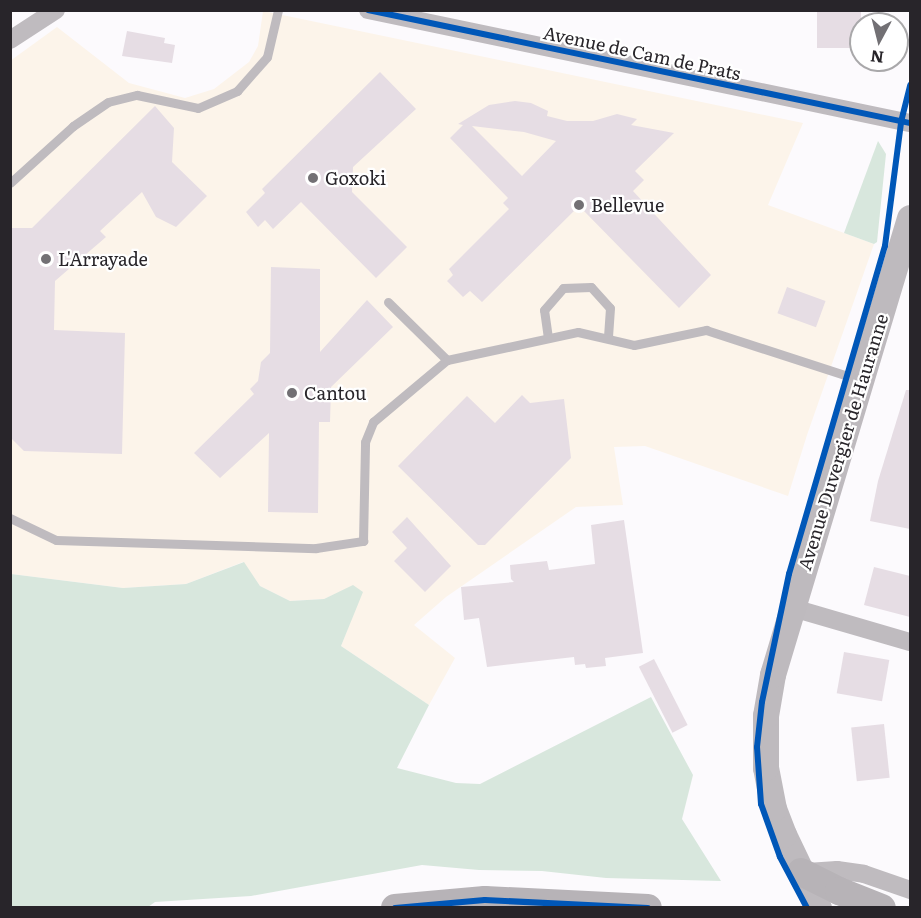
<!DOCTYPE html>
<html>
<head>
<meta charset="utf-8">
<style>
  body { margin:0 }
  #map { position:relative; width:921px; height:918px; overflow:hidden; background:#fcfafd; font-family:Literata,serif }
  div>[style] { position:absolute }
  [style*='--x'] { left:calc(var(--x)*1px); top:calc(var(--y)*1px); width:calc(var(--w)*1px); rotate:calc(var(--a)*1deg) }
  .medical>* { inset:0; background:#fcf4ea }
  .green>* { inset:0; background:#d8e7dd }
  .building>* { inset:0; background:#e6dde4; transform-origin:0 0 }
  .lane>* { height:9px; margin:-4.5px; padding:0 4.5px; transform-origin:4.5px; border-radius:4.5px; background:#bfbbbf }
  .street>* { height:18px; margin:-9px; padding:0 9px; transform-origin:9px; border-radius:9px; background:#bfbbbf }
  .secondary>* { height:26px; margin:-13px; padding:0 13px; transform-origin:13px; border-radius:13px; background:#bebabe }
  .primary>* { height:28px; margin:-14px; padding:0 14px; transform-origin:14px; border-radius:14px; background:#b7b3b7 }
  .cycleway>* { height:6px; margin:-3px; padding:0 3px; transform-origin:3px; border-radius:3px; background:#0057b8 }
  .dots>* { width:16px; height:16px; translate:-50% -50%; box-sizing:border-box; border:3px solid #fff; border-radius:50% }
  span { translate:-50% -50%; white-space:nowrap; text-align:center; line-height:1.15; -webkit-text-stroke:4.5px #fff; paint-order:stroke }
  .street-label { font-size:18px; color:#28252a }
  .poi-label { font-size:18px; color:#28252a }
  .left { translate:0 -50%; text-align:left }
  .frame { position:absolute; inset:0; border:12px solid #28252a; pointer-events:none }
  .north { position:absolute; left:849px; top:12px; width:60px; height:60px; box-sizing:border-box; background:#fff; border:2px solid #a9a8aa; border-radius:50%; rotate:187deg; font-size:16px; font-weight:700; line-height:24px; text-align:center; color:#28252a }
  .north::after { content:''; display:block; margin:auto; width:21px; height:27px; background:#727074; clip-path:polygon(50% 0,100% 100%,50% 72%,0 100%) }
</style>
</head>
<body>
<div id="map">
  <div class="medical">
    <i style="clip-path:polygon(263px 11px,803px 123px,768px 205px,874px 244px,807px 435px,788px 496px,645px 446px,614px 447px,623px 505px,576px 507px,446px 597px,414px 625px,455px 658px,429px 705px,341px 646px,362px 592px,353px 586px,324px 599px,290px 601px,260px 586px,243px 562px,186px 584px,123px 588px,11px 574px,10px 61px,57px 27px,129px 83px,185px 98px,214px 89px,249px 62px,258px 46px)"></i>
  </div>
  <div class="green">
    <i style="clip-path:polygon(878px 141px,886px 154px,877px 242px,874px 244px,844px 233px)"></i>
    <i style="clip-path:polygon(244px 562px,260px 586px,290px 601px,324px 599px,353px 585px,363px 592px,341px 646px,429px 705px,397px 768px,456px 783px,480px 784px,651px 697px,693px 775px,682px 819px,721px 881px,606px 878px,542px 871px,479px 870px,422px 865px,251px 896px,155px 902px,148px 907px,11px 907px,11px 574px,123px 588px,186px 584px)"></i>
  </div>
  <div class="building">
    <i style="left:817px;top:10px;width:44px;height:38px"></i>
    <i style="clip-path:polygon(127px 31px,165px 38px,164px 43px,175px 45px,172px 63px,122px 56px)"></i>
    <i style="clip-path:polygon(380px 72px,416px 109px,353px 167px,352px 192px,407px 247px,376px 278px,301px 202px,273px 229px,265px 220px,258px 227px,246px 212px,265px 193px,262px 189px)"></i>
    <i style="clip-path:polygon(evenodd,515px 101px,531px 103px,548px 111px,547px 116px,567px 121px,593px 121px,617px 114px,637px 119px,631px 125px,674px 133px,635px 171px,644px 180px,633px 191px,711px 275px,679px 308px,583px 210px,580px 213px,576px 209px,482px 302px,470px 291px,463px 297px,447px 281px,453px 275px,449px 269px,509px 209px,503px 203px,508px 198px,450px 138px,463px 125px,458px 124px,489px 105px,515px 101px,472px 126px,524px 132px,556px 141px,522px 176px,472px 126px)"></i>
    <i style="clip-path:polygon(155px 106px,174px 128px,172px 162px,207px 196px,176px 227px,156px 217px,142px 192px,100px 231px,106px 237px,55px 281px,54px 330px,125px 333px,122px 454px,24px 451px,10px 437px,10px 228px,32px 228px)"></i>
    <i style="clip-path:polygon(271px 267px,320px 269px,320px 352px,367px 300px,393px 327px,331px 387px,330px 422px,319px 422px,318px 513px,268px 512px,269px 433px,220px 478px,194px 453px,254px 394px,250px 389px,258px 381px,261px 362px,270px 353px)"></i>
    <i style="left:787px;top:287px;width:41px;height:28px;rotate:20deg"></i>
    <i style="clip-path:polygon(906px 390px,910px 390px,910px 529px,870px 521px,878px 481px)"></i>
    <i style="clip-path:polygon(522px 395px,530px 403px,564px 399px,571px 458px,485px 545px,478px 545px,398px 466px,467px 396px,495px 423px)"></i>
    <i style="clip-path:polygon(407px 517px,451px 566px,425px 592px,394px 561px,407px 548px,392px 532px)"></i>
    <i style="clip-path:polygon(624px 520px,643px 653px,605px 658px,606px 666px,586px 668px,585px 664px,575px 665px,574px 657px,487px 667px,479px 618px,464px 620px,461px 587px,514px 582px,511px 579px,510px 565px,547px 561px,549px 570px,595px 564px,591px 525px)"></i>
    <i style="clip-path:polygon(874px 567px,910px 576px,910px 617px,864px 605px)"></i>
    <i style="left:844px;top:652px;width:46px;height:42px;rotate:10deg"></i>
    <i style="left:654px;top:659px;width:74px;height:17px;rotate:63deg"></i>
    <i style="left:884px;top:724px;width:54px;height:33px;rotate:84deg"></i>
  </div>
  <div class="lane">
    <i style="--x:10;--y:183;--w:85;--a:-42.1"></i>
    <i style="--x:73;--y:126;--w:42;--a:-34.4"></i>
    <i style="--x:108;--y:102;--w:30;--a:-14"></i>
    <i style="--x:137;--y:95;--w:62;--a:12"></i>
    <i style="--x:198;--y:108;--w:43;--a:-23.6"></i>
    <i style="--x:237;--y:91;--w:45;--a:-48.6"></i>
    <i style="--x:267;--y:57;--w:48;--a:-76.8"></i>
    <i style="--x:388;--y:302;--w:83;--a:44.5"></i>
    <i style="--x:548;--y:338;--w:28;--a:-98"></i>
    <i style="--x:544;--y:310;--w:29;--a:-49"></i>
    <i style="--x:563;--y:288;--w:28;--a:-2"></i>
    <i style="--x:591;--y:287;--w:28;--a:48"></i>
    <i style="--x:610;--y:308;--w:28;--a:94"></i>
    <i style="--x:10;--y:518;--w:51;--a:25.6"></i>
    <i style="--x:56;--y:540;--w:260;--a:1.8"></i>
    <i style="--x:316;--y:548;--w:48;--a:-8.5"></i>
    <i style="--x:363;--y:541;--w:99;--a:-88.8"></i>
    <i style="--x:365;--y:442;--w:22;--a:-68"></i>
    <i style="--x:373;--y:422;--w:97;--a:-40"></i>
    <i style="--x:447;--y:360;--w:134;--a:-12.1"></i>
    <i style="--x:578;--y:332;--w:57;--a:13.1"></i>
    <i style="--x:634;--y:345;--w:74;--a:-11.8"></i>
    <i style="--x:706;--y:330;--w:162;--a:18"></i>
  </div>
  <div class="street">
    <i style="--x:368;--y:10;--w:554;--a:11.78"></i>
    <i style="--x:10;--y:40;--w:55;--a:-33.1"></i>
    <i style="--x:793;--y:608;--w:122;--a:16.2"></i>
    <i style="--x:807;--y:872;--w:30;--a:-4"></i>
    <i style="--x:837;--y:870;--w:27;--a:8"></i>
    <i style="--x:864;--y:874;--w:49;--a:19.2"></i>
  </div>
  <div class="secondary">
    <i style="--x:819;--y:908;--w:81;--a:-115.6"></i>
    <i style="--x:784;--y:835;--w:28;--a:-111"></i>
    <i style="--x:774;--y:809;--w:42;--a:-101"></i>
    <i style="--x:766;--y:768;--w:52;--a:-90"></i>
    <i style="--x:766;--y:716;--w:42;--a:-80.3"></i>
    <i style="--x:773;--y:675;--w:477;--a:-73.3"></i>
  </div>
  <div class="primary">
    <i style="--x:801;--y:872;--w:42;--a:26.6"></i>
    <i style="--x:839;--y:891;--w:46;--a:21.6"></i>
    <i style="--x:395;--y:908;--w:90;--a:-5.1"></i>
    <i style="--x:485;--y:900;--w:163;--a:2.8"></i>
  </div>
  <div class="cycleway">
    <i style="--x:368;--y:10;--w:554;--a:11.78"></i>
    <i style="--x:395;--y:908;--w:90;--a:-5.1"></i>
    <i style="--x:485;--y:900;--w:163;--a:2.8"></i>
    <i style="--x:807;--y:908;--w:58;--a:-117.9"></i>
    <i style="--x:780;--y:857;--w:56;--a:-109.7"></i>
    <i style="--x:761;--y:804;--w:57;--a:-94"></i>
    <i style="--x:757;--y:747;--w:45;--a:-83.7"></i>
    <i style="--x:762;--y:702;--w:131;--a:-78.1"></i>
    <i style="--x:789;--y:574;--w:342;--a:-73.7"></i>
    <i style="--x:885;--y:246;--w:125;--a:-82.6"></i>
    <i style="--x:901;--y:122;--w:38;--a:-76"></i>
  </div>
  <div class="dots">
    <i style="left:313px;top:178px;background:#727074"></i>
    <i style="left:579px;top:205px;background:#727074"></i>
    <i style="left:46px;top:259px;background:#727074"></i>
    <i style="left:292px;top:393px;background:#727074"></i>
  </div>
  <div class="street-label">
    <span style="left:642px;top:53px;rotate:12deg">Avenue de Cam de Prats</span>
    <span style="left:843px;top:442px;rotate:-73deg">Avenue Duvergier de Hauranne</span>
  </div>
  <div class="poi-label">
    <span class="left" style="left:325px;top:178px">Goxoki</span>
    <span class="left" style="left:591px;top:205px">Bellevue</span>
    <span class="left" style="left:58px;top:259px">L'Arrayade</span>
    <span class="left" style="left:304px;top:393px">Cantou</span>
  </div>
  <div class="frame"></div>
  <div class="north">N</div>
</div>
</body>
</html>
